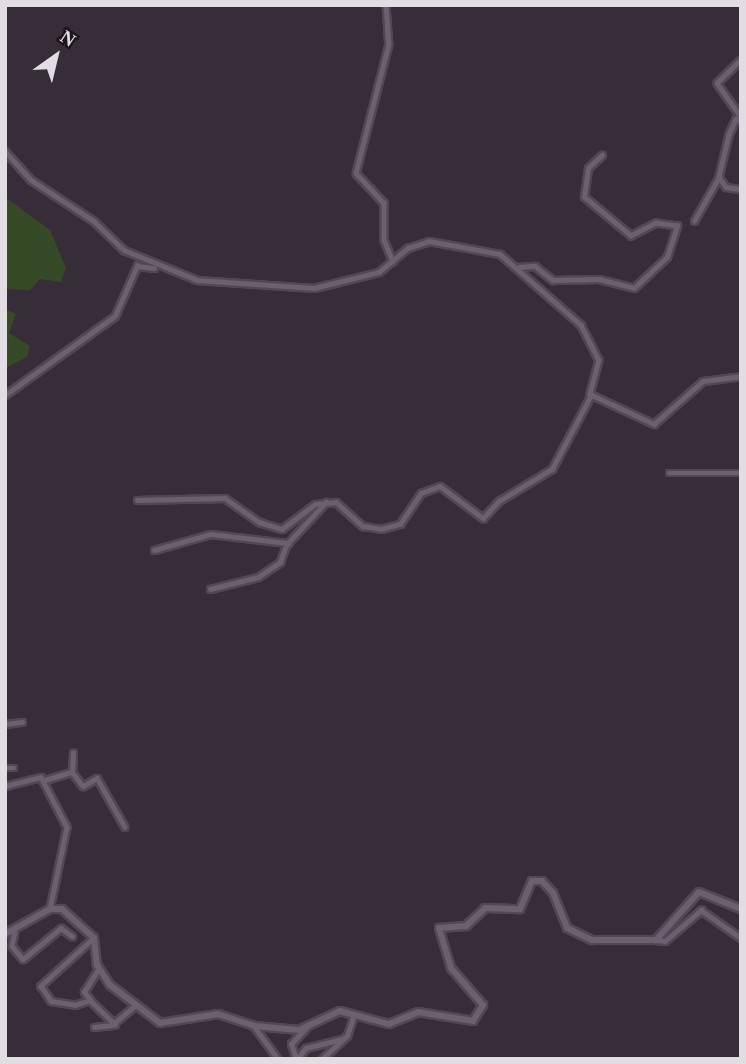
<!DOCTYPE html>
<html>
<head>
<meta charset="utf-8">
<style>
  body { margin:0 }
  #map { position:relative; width:746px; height:1064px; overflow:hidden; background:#372d38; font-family:Georgia,serif }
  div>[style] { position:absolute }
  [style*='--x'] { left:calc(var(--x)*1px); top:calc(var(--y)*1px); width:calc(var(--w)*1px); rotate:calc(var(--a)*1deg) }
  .green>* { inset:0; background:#364a28 }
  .roads { filter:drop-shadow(2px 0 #514952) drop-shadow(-2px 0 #514952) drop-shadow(0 2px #514952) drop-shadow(0 -2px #514952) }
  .street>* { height:4.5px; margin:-2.25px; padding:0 2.25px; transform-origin:2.25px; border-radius:2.25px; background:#6b606d }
  .secondary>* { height:6px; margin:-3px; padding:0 3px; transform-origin:3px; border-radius:3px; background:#6b606d }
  span { translate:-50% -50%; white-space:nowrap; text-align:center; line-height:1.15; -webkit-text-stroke:5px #1b171c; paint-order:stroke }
  .frame { position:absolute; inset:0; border:7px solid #e2dce3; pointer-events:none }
  .north { position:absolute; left:21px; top:21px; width:70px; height:70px; -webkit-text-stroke:5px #1b171c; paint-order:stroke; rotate:34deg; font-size:19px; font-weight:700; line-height:28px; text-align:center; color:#e2dce3 }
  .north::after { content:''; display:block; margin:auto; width:24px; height:32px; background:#e2dce3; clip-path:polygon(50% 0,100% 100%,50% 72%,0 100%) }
</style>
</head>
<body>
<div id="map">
  <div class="green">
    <i style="clip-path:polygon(5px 197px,50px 230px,66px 268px,61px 282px,40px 279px,30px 290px,5px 289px)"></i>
    <i style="clip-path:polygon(5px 309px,16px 314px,9px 333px,30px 346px,27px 357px,5px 368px)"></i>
  </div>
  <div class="roads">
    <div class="street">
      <i style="--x:386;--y:5;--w:39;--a:86"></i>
      <i style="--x:389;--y:44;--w:133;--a:104.3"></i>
      <i style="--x:356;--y:173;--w:41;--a:47"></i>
      <i style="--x:384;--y:203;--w:37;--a:90"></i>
      <i style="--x:384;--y:240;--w:23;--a:67"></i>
      <i style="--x:741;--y:60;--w:33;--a:136"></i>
      <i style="--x:717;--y:83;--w:42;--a:54.8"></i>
      <i style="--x:741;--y:121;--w:5;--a:-158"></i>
      <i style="--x:736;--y:119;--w:17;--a:114"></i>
      <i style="--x:729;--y:135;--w:43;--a:103.4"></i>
      <i style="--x:719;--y:177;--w:12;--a:55"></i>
      <i style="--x:726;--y:187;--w:15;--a:8"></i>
      <i style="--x:5;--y:151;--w:39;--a:48"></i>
      <i style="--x:31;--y:180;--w:75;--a:33.1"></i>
      <i style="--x:94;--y:221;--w:42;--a:44"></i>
      <i style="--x:124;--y:250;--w:79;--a:22.3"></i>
      <i style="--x:197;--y:280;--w:117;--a:3.9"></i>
      <i style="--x:314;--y:288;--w:67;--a:-13.8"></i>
      <i style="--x:379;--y:272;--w:38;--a:-40"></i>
      <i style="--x:408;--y:248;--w:22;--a:-18"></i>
      <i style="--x:429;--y:241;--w:72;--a:10.4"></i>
      <i style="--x:500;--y:254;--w:108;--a:41.2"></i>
      <i style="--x:581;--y:325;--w:39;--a:63"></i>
      <i style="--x:599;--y:360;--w:35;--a:105"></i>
      <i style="--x:590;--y:394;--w:71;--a:25.1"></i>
      <i style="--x:654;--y:424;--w:65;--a:-41.3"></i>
      <i style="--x:703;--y:381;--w:38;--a:-7"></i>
      <i style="--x:694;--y:221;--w:51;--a:-60.4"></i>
      <i style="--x:519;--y:267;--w:16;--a:-4"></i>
      <i style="--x:535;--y:266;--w:23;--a:38"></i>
      <i style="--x:553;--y:280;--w:46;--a:-1.2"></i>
      <i style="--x:599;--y:279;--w:36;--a:14"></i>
      <i style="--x:634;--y:288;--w:45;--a:-43.2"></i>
      <i style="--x:667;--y:257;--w:33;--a:-72"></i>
      <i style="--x:677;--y:226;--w:21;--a:-172"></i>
      <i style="--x:656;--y:223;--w:28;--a:153"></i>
      <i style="--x:631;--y:236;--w:61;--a:-140.3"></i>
      <i style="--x:584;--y:197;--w:29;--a:-82"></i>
      <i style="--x:588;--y:168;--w:19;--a:-43"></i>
      <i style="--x:5;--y:395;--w:135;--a:-35.7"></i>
      <i style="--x:115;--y:316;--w:55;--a:-66.3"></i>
      <i style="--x:137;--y:266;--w:17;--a:7"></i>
      <i style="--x:669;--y:473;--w:72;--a:0"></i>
      <i style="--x:137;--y:500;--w:88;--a:-1.3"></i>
      <i style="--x:225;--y:498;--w:42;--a:35.2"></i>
      <i style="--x:259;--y:522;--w:24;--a:17"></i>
      <i style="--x:282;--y:529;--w:41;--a:-37.1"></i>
      <i style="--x:315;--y:504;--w:21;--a:-5"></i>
      <i style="--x:336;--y:502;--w:36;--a:42"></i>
      <i style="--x:363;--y:526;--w:18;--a:9"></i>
      <i style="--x:381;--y:529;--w:20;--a:-15"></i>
      <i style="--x:400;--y:524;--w:37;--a:-56"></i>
      <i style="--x:421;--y:493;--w:20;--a:-20"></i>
      <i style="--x:440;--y:486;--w:54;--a:36.7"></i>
      <i style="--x:483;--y:518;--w:23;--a:-47"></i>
      <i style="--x:499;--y:501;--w:62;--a:-31.1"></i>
      <i style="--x:552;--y:469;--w:84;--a:-62.2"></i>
      <i style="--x:154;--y:550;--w:59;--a:-15.7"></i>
      <i style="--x:211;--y:534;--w:78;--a:6.7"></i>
      <i style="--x:288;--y:543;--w:56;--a:-47.2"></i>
      <i style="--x:210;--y:589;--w:49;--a:-14"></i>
      <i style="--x:258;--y:577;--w:27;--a:-34"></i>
      <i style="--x:280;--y:562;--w:20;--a:-70"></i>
      <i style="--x:5;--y:724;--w:17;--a:-7"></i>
      <i style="--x:5;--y:768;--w:9;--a:0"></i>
      <i style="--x:72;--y:772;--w:19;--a:-87"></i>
      <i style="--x:45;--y:780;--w:28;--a:-17"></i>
      <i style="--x:72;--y:772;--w:18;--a:52"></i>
      <i style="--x:83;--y:786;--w:16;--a:-30"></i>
      <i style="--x:97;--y:778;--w:56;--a:60.3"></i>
      <i style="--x:5;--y:786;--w:37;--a:-14"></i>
      <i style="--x:41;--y:777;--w:56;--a:62.5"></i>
      <i style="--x:67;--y:827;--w:84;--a:101.7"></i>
      <i style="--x:15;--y:931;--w:15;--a:101"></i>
      <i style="--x:12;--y:946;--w:17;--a:50"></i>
      <i style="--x:23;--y:959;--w:49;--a:-39.2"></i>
      <i style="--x:61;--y:928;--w:14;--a:36"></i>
      <i style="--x:94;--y:938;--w:72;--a:137.8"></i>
      <i style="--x:41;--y:986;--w:18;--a:56"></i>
      <i style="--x:51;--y:1001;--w:24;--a:9"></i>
      <i style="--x:75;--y:1005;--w:16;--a:-18"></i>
      <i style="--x:90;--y:1000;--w:35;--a:44"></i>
      <i style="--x:656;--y:940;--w:9;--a:6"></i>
      <i style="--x:665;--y:941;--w:48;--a:-40.7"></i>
      <i style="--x:701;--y:910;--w:49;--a:35"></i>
      <i style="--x:90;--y:1000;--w:10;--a:-127"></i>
      <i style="--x:84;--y:992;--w:28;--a:-58"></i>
      <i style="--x:254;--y:1026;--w:41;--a:54"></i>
      <i style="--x:94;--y:1027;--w:18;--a:-6"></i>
      <i style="--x:112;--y:1025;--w:31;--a:-40"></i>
      <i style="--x:296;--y:1059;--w:16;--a:-108"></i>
      <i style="--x:291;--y:1044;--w:22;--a:-47"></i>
      <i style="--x:297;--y:1059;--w:14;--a:-51"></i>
      <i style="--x:306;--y:1048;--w:38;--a:-14"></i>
      <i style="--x:322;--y:1059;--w:34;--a:-43"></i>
      <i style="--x:347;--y:1036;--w:22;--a:-72"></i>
    </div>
    <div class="secondary">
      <i style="--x:5;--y:934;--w:51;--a:-29.1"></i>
      <i style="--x:50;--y:909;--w:12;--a:0"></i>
      <i style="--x:62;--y:909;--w:43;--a:42.2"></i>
      <i style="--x:94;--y:938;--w:27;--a:84"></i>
      <i style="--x:97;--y:965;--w:24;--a:57"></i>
      <i style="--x:110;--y:985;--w:63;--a:37.2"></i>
      <i style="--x:160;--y:1023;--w:59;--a:-8.8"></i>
      <i style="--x:218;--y:1014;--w:38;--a:18"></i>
      <i style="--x:254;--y:1026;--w:45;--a:5.1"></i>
      <i style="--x:299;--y:1030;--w:45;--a:-24.9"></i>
      <i style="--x:340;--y:1011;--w:51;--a:14.9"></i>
      <i style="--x:389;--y:1024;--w:31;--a:-22"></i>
      <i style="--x:418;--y:1012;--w:56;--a:9.3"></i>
      <i style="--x:473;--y:1021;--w:19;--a:-58"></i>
      <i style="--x:483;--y:1005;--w:49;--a:-130.9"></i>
      <i style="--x:451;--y:968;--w:42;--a:-106.7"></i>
      <i style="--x:439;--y:928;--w:27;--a:-4"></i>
      <i style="--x:466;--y:926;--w:26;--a:-43"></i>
      <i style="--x:485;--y:908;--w:35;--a:2"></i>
      <i style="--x:520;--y:909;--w:30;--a:-67"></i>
      <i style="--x:532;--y:881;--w:10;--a:0"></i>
      <i style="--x:542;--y:881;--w:16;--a:47"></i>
      <i style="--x:553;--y:893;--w:38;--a:68"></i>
      <i style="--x:567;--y:928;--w:28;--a:26"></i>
      <i style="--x:592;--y:940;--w:64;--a:0"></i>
      <i style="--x:656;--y:940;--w:64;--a:-48.1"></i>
      <i style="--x:699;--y:892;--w:45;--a:22"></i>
    </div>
  </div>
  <div class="frame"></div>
  <div class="north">N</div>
</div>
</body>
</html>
